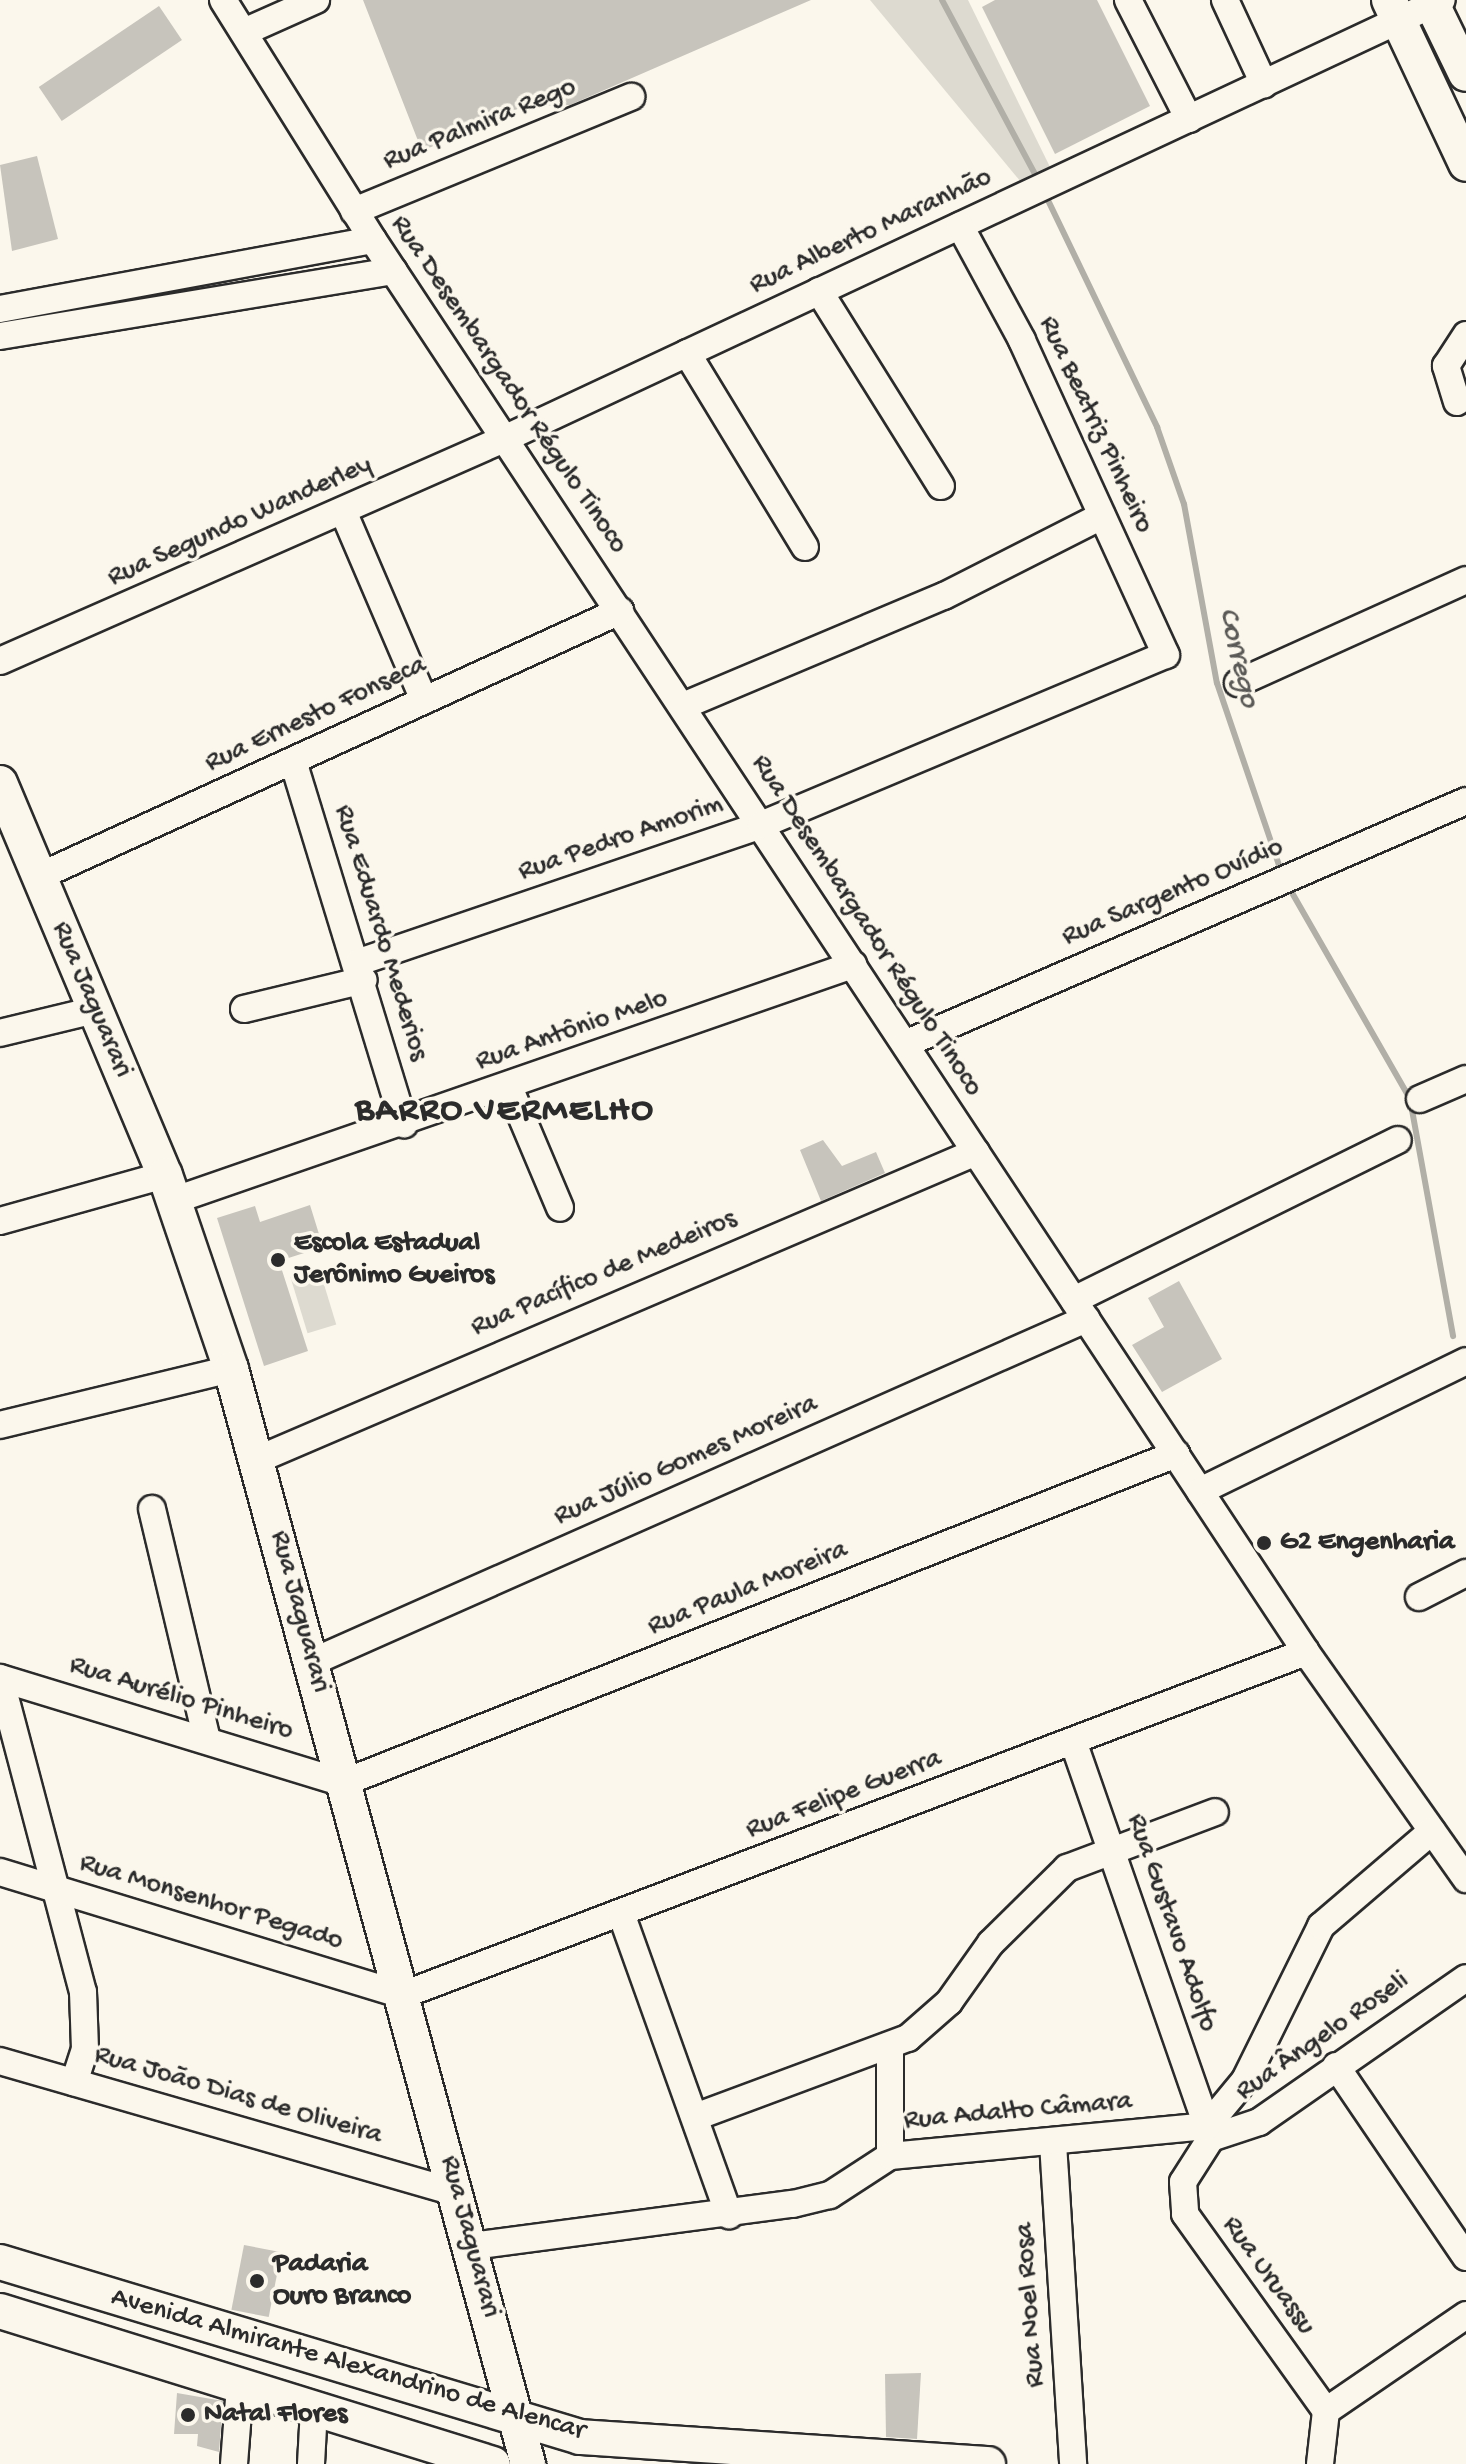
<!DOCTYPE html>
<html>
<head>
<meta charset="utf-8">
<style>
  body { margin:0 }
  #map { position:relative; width:1466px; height:2464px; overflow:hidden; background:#fbf7ec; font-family:"Gochi Hand",sans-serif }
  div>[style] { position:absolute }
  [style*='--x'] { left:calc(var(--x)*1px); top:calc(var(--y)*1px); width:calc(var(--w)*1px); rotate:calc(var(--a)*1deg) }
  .green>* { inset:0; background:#dddad0; transform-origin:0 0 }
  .stream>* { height:6px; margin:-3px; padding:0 3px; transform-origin:3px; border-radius:3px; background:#b1afa7 }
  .building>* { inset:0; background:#c7c4bc; transform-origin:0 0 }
  .roads { filter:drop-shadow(2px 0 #2b2b2b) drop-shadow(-2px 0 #2b2b2b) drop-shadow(0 2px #2b2b2b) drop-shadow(0 -2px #2b2b2b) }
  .minor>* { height:26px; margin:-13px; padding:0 13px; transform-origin:13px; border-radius:13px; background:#fbf7ec }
  .major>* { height:34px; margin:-17px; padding:0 17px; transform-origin:17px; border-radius:17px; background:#fbf7ec }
  .dots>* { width:22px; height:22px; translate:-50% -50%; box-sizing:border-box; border:4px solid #fbf7ec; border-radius:50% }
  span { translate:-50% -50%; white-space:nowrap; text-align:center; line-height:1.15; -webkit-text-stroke:7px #fbf7ec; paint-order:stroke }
  .street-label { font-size:28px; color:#2b2b2b }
  .poi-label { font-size:28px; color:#2b2b2b; font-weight:700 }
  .left { translate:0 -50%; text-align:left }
  .water-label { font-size:30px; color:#5a5956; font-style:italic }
  .district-label { font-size:36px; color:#2b2b2b; font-weight:700; letter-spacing:2px }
</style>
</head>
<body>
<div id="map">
  <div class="green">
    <i style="clip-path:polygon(870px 0,968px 0,1050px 167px,1021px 182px)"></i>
    <i style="left:319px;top:1268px;width:59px;height:30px;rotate:73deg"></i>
  </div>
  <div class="stream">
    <i style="--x:942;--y:0;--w:204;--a:61.9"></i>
    <i style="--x:1045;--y:194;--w:259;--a:64.3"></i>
    <i style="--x:1157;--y:427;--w:82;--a:70.7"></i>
    <i style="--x:1184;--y:504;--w:182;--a:79.6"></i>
    <i style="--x:1217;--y:683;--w:202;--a:71.2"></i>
    <i style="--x:1287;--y:884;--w:248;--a:60.2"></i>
    <i style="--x:1410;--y:1099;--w:241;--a:79.7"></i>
  </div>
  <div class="building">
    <i style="clip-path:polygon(363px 0,811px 0,570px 105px,522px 107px,422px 151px)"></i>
    <i style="clip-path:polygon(995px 0,1097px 0,1150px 106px,1055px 154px,982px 7px)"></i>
    <i style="left:159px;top:6px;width:41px;height:145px;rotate:56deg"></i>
    <i style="clip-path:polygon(37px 156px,58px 239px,12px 251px,0 165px)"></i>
    <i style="clip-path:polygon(823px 1140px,842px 1166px,876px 1152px,885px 1173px,821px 1201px,800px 1150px)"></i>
    <i style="clip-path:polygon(310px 1205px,323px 1247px,279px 1261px,308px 1351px,264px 1366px,217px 1218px,255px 1206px,260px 1222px)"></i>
    <i style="clip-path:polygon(1179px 1281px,1222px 1359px,1162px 1392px,1132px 1345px,1164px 1327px,1148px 1298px)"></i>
    <i style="left:244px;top:2245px;width:38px;height:66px;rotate:11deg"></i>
    <i style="clip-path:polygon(921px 2373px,917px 2439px,886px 2437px,885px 2374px)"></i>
    <i style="clip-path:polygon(177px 2393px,223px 2401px,219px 2452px,197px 2446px,198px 2434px,174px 2434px)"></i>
  </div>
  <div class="roads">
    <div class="minor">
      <i style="--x:223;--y:0;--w:283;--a:58"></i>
      <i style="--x:373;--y:240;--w:1692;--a:56.54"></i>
      <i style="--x:1306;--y:1652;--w:278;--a:54.8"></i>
      <i style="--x:1128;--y:0;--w:134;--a:62.9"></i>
      <i style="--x:1225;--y:0;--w:93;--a:65.1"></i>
      <i style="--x:244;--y:32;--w:79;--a:-24"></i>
      <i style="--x:354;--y:211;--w:300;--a:-22.4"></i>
      <i style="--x:819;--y:291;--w:230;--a:58"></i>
      <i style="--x:0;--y:309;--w:379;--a:-10.5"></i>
      <i style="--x:0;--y:336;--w:399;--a:-9.4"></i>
      <i style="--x:687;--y:353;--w:227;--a:58.7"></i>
      <i style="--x:1457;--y:402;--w:38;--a:-107"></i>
      <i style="--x:1446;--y:366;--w:37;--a:-57"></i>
      <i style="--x:343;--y:511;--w:206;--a:66.8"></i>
      <i style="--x:0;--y:661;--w:553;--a:-23.78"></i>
      <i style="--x:506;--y:438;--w:1033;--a:-25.08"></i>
      <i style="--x:1238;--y:683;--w:250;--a:-24.3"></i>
      <i style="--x:683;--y:706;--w:283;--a:-22.9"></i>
      <i style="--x:944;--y:596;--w:177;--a:-26.9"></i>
      <i style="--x:293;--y:761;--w:380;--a:73"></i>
      <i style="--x:40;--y:876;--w:638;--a:-24.56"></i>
      <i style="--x:359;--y:962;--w:425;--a:-18.8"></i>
      <i style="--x:761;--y:825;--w:439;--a:-22.8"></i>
      <i style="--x:1166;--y:655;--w:346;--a:-114.6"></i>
      <i style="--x:1022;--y:340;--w:130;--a:-118.5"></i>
      <i style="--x:244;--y:1009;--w:123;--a:-13.6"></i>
      <i style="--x:0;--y:1033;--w:98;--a:-13.6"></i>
      <i style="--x:905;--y:1044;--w:611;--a:-23.42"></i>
      <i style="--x:509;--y:1087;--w:131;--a:67.1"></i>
      <i style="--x:1420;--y:1099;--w:50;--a:-23.5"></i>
      <i style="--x:175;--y:1200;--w:718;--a:-19.12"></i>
      <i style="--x:0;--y:1221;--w:171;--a:-15.6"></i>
      <i style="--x:1074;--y:1300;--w:361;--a:-26.3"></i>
      <i style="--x:0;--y:1425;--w:238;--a:-13.6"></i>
      <i style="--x:259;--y:1459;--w:780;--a:-23.18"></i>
      <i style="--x:1200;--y:1491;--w:296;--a:-26"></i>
      <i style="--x:152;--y:1509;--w:236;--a:76.6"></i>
      <i style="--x:1419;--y:1597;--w:53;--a:-27.1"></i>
      <i style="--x:312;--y:1662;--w:847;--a:-23.9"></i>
      <i style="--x:0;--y:1678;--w:359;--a:17"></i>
      <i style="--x:343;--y:1783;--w:896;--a:-21.55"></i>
      <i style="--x:0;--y:1678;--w:325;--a:75.2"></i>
      <i style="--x:83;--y:1992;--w:57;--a:88"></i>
      <i style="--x:85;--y:2049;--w:35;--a:108"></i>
      <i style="--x:1073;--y:1741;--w:420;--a:70.8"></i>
      <i style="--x:1211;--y:2138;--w:52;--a:122.5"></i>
      <i style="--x:1183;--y:2182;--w:32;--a:86"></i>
      <i style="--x:1185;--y:2214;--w:242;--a:54.4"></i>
      <i style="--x:1326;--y:2411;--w:53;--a:96.5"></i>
      <i style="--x:0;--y:1872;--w:421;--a:17"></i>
      <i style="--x:403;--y:1995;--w:966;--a:-20.8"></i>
      <i style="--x:622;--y:1916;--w:318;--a:70.3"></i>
      <i style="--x:890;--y:2048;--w:108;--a:90"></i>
      <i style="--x:0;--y:2061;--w:477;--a:16.1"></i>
      <i style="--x:1336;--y:2066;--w:231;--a:55.8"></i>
      <i style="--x:698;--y:2116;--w:224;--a:-20.4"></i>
      <i style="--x:908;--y:2038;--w:55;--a:-41.3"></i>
      <i style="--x:949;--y:2002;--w:72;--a:-54.6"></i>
      <i style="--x:991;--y:1943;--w:107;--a:-44.6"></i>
      <i style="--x:1067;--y:1868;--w:158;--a:-20.7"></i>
      <i style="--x:1211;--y:2138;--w:51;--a:-18.4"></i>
      <i style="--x:1259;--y:2122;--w:252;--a:-34.8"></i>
      <i style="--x:1053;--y:2143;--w:322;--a:86.4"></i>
      <i style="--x:472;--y:2246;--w:324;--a:-7.5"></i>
      <i style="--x:793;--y:2204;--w:38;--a:-14"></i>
      <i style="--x:830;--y:2195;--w:72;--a:-33"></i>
      <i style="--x:890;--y:2156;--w:318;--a:-5.4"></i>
      <i style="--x:1207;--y:2126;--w:60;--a:-50.4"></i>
      <i style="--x:1245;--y:2080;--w:172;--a:-63.7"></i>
      <i style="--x:1321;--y:1926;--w:146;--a:-40.6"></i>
      <i style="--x:1326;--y:2411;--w:170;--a:-34.4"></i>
      <i style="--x:234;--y:2464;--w:78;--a:-85.6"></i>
      <i style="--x:311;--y:2464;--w:55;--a:-86.9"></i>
    </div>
    <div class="major">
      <i style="--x:1389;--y:0;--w:181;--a:64.8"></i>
      <i style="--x:1430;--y:0;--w:82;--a:64.1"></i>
      <i style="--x:0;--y:783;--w:425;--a:67.2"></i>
      <i style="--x:165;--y:1175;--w:205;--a:71.2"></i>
      <i style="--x:231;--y:1369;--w:1135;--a:74.82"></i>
      <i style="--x:0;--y:2262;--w:606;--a:16.79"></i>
      <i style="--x:580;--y:2437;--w:409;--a:3.8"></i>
      <i style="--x:0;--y:2311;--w:516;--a:17.24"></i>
    </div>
  </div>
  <div class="dots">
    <i style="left:278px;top:1260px;background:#2b2b2b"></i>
    <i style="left:1264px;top:1543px;background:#2b2b2b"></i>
    <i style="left:257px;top:2281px;background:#2b2b2b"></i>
    <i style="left:188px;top:2415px;background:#2b2b2b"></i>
  </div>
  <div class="street-label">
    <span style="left:480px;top:125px;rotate:-22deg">Rua Palmira Rego</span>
    <span style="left:871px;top:232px;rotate:-25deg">Rua Alberto Maranhão</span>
    <span style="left:508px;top:385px;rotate:56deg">Rua Desembargador Régulo Tinoco</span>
    <span style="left:1095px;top:425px;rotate:65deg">Rua Beatriz Pinheiro</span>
    <span style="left:240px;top:522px;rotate:-24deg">Rua Segundo Wanderley</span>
    <span style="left:316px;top:715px;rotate:-25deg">Rua Ernesto Fonseca</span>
    <span style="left:621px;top:839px;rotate:-19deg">Rua Pedro Amorim</span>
    <span style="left:1173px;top:893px;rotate:-23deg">Rua Sargento Ovídio</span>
    <span style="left:866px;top:926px;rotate:57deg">Rua Desembargador Régulo Tinoco</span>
    <span style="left:380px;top:933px;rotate:73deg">Rua Eduardo Mederios</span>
    <span style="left:91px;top:1000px;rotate:67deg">Rua Jaguarari</span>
    <span style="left:572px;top:1031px;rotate:-19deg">Rua Antônio Melo</span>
    <span style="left:604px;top:1274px;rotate:-23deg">Rua Pacífico de Medeiros</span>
    <span style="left:686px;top:1461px;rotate:-24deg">Rua Júlio Gomes Moreira</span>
    <span style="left:748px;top:1589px;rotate:-22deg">Rua Paula Moreira</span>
    <span style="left:299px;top:1612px;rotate:75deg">Rua Jaguarari</span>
    <span style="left:181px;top:1699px;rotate:17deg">Rua Aurélio Pinheiro</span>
    <span style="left:844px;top:1795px;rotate:-21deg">Rua Felipe Guerra</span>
    <span style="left:211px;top:1903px;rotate:17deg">Rua Monsenhor Pegado</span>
    <span style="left:1171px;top:1923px;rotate:71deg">Rua Gustavo Adolfo</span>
    <span style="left:1323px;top:2037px;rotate:-35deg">Rua Ângelo Roseli</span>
    <span style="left:238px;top:2096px;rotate:16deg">Rua João Dias de Oliveira</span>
    <span style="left:1018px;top:2112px;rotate:-5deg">Rua Adalto Câmara</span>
    <span style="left:469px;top:2237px;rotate:75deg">Rua Jaguarari</span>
    <span style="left:1268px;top:2276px;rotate:54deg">Rua Uruassu</span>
    <span style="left:1031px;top:2305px;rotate:-94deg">Rua Noel Rosa</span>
    <span style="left:348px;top:2365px;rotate:16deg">Avenida Almirante Alexandrino de Alencar</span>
  </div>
  <div class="poi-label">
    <span class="left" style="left:294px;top:1260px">Escola Estadual<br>Jerônimo Gueiros</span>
    <span class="left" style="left:1280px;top:1543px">G2 Engenharia</span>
    <span class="left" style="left:273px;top:2281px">Padaria<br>Ouro Branco</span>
    <span class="left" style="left:204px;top:2415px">Natal Flores</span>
  </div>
  <div class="water-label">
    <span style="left:1237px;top:658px;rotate:77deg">Corrego</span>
  </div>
  <div class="district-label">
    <span style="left:505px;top:1112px">BARRO VERMELHO</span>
  </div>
</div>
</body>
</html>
